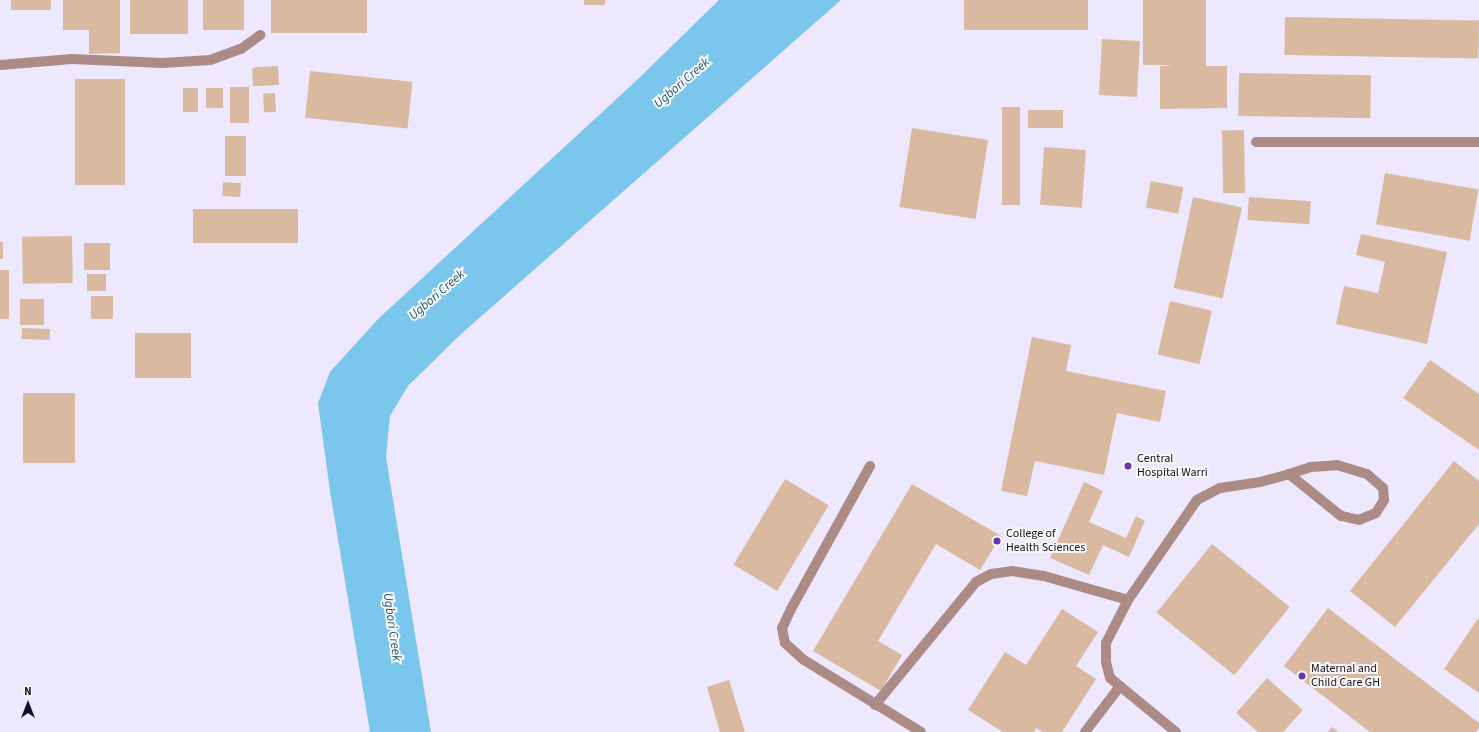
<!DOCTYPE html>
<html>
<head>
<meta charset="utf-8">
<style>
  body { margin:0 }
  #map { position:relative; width:1479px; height:732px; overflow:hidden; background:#ede8fe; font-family:"Source Sans 3",sans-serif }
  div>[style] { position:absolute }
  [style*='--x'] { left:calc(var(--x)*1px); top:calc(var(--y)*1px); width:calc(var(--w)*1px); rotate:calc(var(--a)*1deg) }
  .water>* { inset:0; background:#7ac6ec }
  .building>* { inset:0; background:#d9baa1; transform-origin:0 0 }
  .service>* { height:10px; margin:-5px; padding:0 5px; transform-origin:5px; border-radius:5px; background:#ac8a86 }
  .minor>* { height:10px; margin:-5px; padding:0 5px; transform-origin:5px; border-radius:5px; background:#ac8a86 }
  .dots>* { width:11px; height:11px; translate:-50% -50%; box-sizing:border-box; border:2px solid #f9f9f9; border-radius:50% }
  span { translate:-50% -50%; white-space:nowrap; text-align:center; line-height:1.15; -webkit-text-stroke:4px #f9f9f9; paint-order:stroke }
  .poi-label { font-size:12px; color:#15111e }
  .left { translate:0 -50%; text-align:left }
  .water-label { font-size:13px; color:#1a5670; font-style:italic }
  .north { position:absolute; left:8px; top:684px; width:40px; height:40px; -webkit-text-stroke:3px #f9f9f9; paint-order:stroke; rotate:0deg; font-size:11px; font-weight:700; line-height:16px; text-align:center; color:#15111e }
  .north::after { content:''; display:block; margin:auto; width:14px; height:18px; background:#15111e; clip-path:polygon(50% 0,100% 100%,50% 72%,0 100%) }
</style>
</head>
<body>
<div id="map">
  <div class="water">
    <i style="clip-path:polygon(719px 0,841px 0,461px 334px,408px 386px,390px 416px,386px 457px,431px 732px,370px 732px,330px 491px,318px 403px,330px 372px,378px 319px,636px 81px)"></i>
  </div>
  <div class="building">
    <i style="left:11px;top:0;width:40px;height:10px"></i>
    <i style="clip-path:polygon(63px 0,120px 0,120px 53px,89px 54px,89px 30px,63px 30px)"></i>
    <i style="left:130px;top:0;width:58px;height:34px"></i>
    <i style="left:203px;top:0;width:41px;height:30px"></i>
    <i style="left:271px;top:0;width:96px;height:33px"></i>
    <i style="left:584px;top:0;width:21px;height:5px"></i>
    <i style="left:964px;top:0;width:124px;height:30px"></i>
    <i style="clip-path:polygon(1143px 0,1206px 0,1206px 66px,1227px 66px,1227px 108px,1160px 109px,1160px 66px,1175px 65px,1143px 65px)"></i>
    <i style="left:1285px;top:17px;width:194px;height:38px;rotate:1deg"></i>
    <i style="left:1102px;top:39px;width:38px;height:56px;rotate:3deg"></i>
    <i style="left:278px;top:66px;width:19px;height:26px;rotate:87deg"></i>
    <i style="left:310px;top:71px;width:103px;height:47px;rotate:6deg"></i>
    <i style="left:1239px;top:73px;width:132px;height:43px;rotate:1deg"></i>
    <i style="left:75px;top:79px;width:50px;height:106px"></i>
    <i style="left:230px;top:87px;width:19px;height:36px"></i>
    <i style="left:183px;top:88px;width:15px;height:24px"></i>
    <i style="left:206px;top:88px;width:17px;height:20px"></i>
    <i style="left:275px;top:93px;width:19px;height:12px;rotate:87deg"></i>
    <i style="left:1002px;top:107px;width:18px;height:98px"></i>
    <i style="left:1028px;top:110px;width:35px;height:18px"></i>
    <i style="left:912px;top:128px;width:77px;height:80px;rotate:9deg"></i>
    <i style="left:1244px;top:130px;width:63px;height:22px;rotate:89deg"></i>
    <i style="left:225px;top:136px;width:21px;height:40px"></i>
    <i style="left:1044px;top:147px;width:42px;height:58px;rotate:4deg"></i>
    <i style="left:1385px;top:173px;width:95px;height:52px;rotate:10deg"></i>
    <i style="left:1151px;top:181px;width:33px;height:27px;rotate:11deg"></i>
    <i style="left:223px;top:182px;width:18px;height:14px;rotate:3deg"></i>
    <i style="left:1193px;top:197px;width:50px;height:93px;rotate:12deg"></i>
    <i style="left:1249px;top:197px;width:62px;height:23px;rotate:4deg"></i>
    <i style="left:298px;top:209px;width:34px;height:105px;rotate:90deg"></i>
    <i style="clip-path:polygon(1361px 234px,1447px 252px,1427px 344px,1336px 324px,1344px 286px,1378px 293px,1385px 262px,1356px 255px)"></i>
    <i style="left:72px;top:236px;width:47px;height:50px;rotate:89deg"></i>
    <i style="left:0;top:242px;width:3px;height:17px"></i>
    <i style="left:84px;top:243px;width:26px;height:27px"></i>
    <i style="left:0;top:270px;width:9px;height:49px"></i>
    <i style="left:87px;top:274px;width:19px;height:17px"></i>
    <i style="left:91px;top:296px;width:22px;height:23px"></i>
    <i style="left:20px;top:299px;width:24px;height:26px"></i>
    <i style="left:1170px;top:301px;width:43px;height:55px;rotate:13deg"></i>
    <i style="left:22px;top:328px;width:28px;height:11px;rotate:2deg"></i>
    <i style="left:135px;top:333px;width:56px;height:45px"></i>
    <i style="clip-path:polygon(1032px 337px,1071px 345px,1066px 371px,1166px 391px,1160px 422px,1117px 413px,1104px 475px,1035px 461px,1027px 496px,1001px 491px)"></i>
    <i style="clip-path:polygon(1430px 360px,1479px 394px,1479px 450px,1403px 398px)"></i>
    <i style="left:23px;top:393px;width:52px;height:70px"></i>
    <i style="clip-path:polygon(1454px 461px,1479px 481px,1479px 524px,1395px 627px,1350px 591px)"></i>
    <i style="left:785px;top:479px;width:51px;height:100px;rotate:31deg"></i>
    <i style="clip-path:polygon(1084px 482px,1103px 491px,1089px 522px,1126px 538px,1136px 516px,1145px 521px,1129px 557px,1103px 545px,1089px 575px,1050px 558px)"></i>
    <i style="clip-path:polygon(912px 484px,1001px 536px,980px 570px,936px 544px,878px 641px,902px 655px,881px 691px,813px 651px)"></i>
    <i style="left:1212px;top:544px;width:100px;height:88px;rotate:39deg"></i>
    <i style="clip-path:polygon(1328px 608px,1479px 723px,1479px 728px,1476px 732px,1370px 732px,1284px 666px)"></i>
    <i style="clip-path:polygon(1062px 609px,1098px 632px,1076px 666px,1096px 679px,1062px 732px,1043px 732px,1036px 728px,1034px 732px,1003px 732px,968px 710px,1005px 652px,1026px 665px)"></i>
    <i style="clip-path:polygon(1479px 617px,1479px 693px,1444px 669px)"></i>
    <i style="clip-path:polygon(1267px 678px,1303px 710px,1283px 732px,1258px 732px,1236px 713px)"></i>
    <i style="clip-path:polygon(729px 680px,745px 732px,720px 732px,707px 687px)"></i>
    <i style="clip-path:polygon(1332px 727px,1338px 732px,1328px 732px)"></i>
  </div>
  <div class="service">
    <i style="--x:870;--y:466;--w:163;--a:118.9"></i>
    <i style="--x:791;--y:609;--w:21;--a:115"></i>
    <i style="--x:782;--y:628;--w:15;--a:79"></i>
    <i style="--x:785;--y:643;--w:25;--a:42"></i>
    <i style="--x:804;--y:660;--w:137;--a:31.6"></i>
    <i style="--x:875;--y:705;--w:159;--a:-50.6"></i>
    <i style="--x:976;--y:582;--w:17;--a:-28"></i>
    <i style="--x:991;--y:574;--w:21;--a:-8"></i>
    <i style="--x:1012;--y:571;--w:32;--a:9"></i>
    <i style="--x:1044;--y:576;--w:87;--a:15.9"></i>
    <i style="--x:1085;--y:732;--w:58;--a:-52.7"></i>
    <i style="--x:1176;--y:732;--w:85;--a:-140.7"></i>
    <i style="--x:1110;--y:678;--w:16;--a:-104"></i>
    <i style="--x:1106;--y:662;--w:19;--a:-90"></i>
    <i style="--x:1106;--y:643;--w:48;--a:-62.9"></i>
    <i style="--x:1128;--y:600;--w:121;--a:-55.4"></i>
    <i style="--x:1197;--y:500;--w:26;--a:-28"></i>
    <i style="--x:1220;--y:488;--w:40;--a:-8.5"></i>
    <i style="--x:1260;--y:482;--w:30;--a:-15"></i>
    <i style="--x:1289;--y:474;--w:23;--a:-18"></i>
    <i style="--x:1311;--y:467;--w:26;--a:-4"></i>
    <i style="--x:1337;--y:465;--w:31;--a:17"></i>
    <i style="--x:1367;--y:474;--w:21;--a:41"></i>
    <i style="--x:1383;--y:488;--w:12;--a:85"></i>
    <i style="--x:1384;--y:500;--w:15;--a:122"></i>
    <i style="--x:1376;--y:513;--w:18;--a:158"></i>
    <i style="--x:1359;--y:520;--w:18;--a:-167"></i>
    <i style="--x:1341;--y:516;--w:67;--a:-141.1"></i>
  </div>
  <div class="minor">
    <i style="--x:0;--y:65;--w:72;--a:-4.8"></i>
    <i style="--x:72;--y:59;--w:91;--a:2.5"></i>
    <i style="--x:163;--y:63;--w:47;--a:-3.7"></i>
    <i style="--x:210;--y:60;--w:33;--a:-20"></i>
    <i style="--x:241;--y:49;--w:24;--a:-36"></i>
    <i style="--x:1256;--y:142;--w:223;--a:0"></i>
  </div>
  <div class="dots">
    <i style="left:1128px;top:466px;background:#6536ad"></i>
    <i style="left:997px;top:541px;background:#6536ad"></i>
    <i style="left:1302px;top:676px;background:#6536ad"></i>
  </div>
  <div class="poi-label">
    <span class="left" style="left:1137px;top:466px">Central<br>Hospital Warri</span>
    <span class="left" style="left:1006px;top:541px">College of<br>Health Sciences</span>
    <span class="left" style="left:1311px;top:676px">Maternal and<br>Child Care GH</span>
  </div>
  <div class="water-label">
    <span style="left:682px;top:83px;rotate:-41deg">Ugbori Creek</span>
    <span style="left:437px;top:295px;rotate:-41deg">Ugbori Creek</span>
    <span style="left:392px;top:627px;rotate:82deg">Ugbori Creek</span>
  </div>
  <div class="north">N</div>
</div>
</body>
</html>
